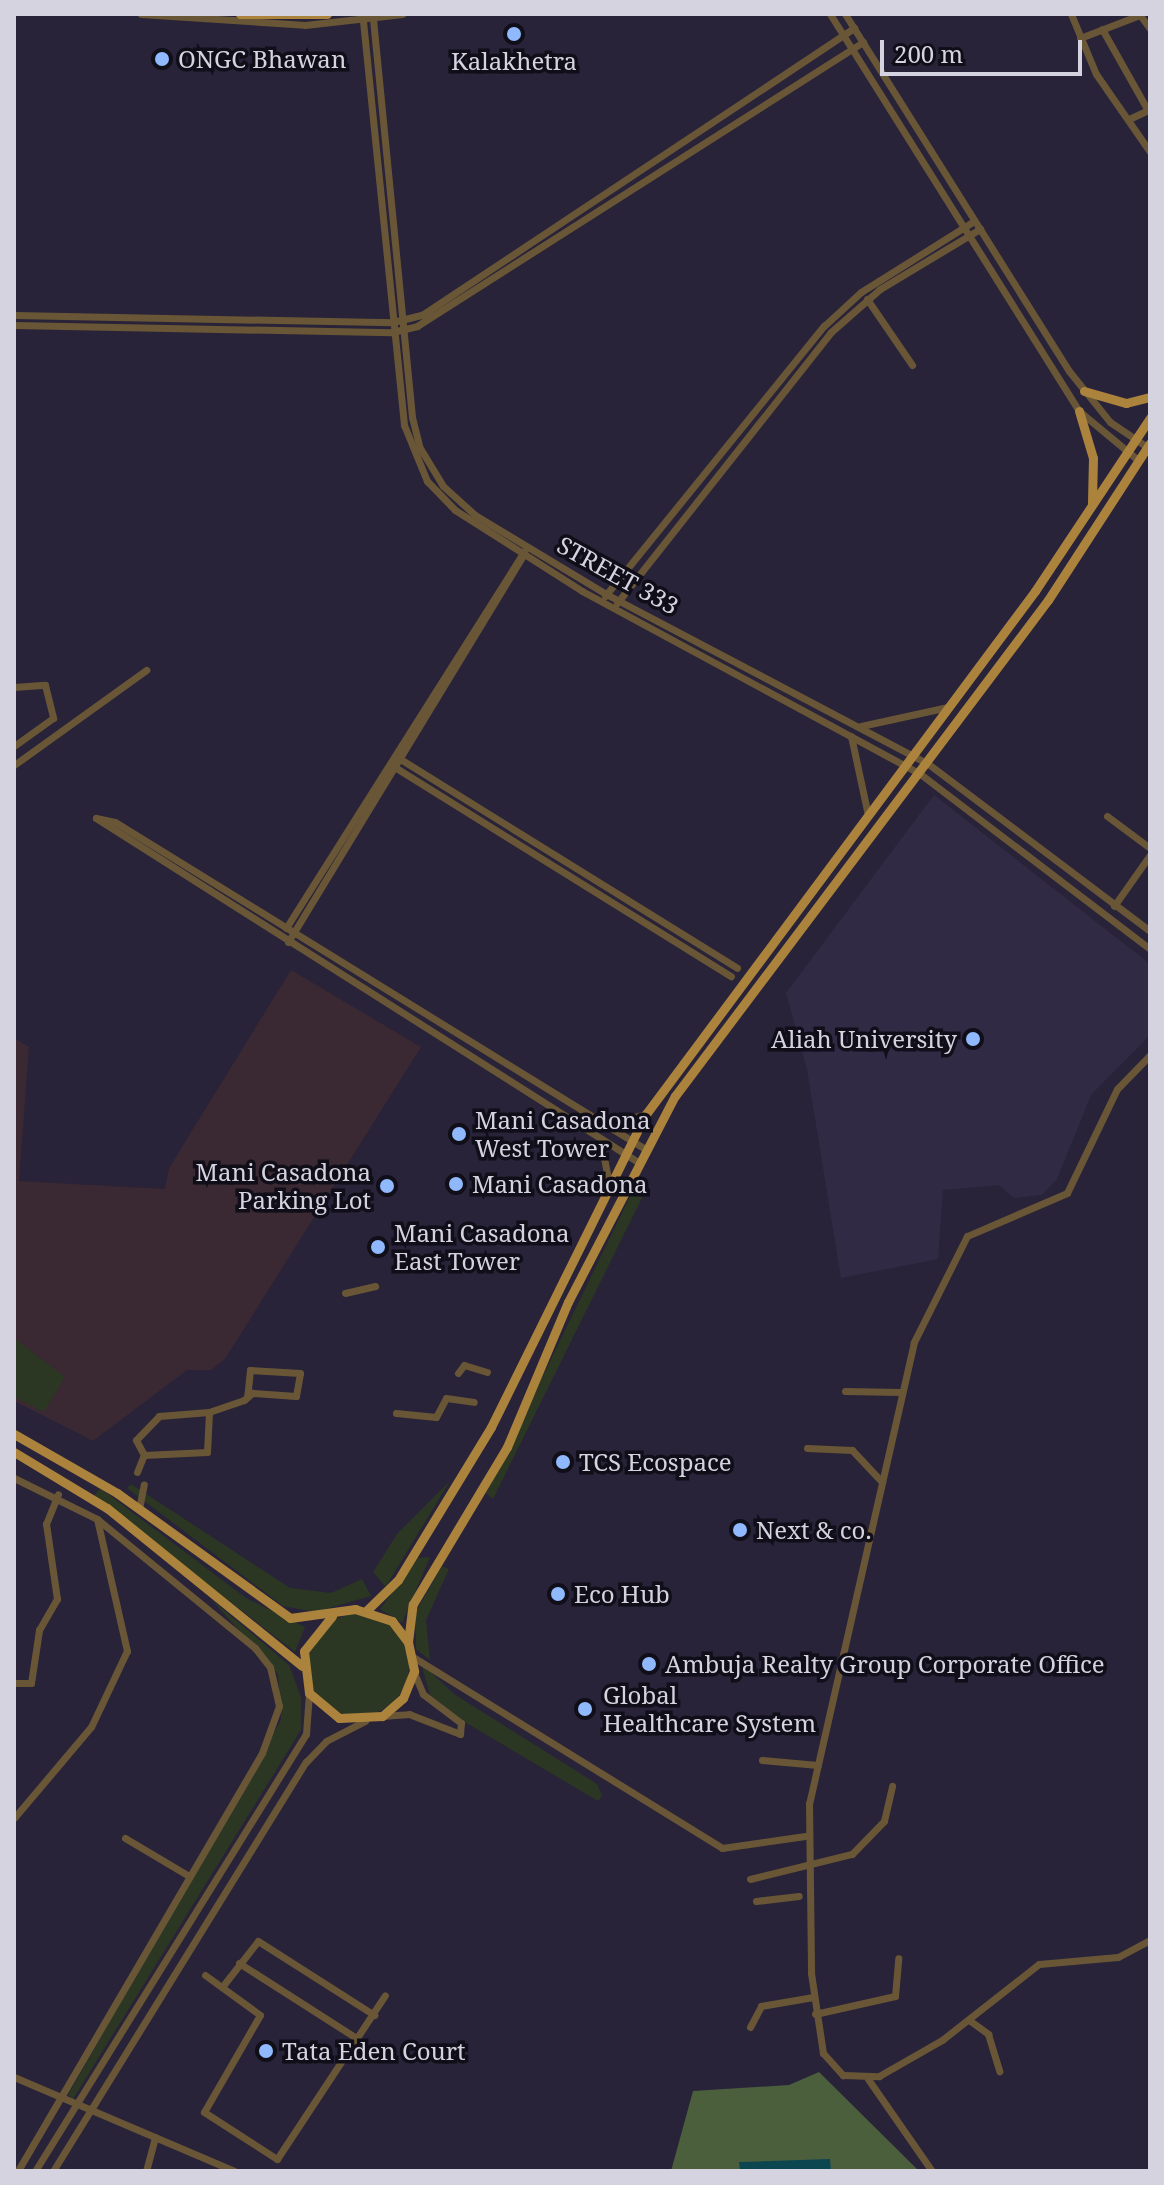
<!DOCTYPE html>
<html>
<head>
<meta charset="utf-8">
<style>
  body { margin:0 }
  #map { position:relative; width:1164px; height:2185px; overflow:hidden; background:#282338; font-family:"Noto Serif",serif }
  div>[style] { position:absolute }
  [style*='--x'] { left:calc(var(--x)*1px); top:calc(var(--y)*1px); width:calc(var(--w)*1px); rotate:calc(var(--a)*1deg) }
  .commercial>* { inset:0; background:#3a2832 }
  .built>* { inset:0; background:#312a45 }
  .green>* { inset:0; background:#2b3722 }
  .round { border-radius:50% }
  .forest>* { inset:0; background:#4b5f3d }
  .water>* { inset:0; background:#0c4751 }
  .minor>* { height:7px; margin:-3.5px; padding:0 3.5px; transform-origin:3.5px; border-radius:3.5px; background:#695636 }
  .major>* { height:9px; margin:-4.5px; padding:0 4.5px; transform-origin:4.5px; border-radius:4.5px; background:#ab833c }
  .dots>* { width:22px; height:22px; translate:-50% -50%; box-sizing:border-box; border:4px solid #100e18; border-radius:50% }
  span { translate:-50% -50%; white-space:nowrap; text-align:center; line-height:1.15; -webkit-text-stroke:7px #100e18; paint-order:stroke }
  .poi-label { font-size:24px; color:#d6d3e1 }
  .left { translate:0 -50%; text-align:left }
  .right { translate:-100% -50%; text-align:right }
  .street-label { font-size:24px; color:#d6d3e1 }
  .frame { position:absolute; inset:0; border:16px solid #d6d3e1; pointer-events:none }
  .scale { position:absolute; left:880px; top:40px; width:202px; height:36px; box-sizing:border-box; border:4px solid #d6d3e1; border-top:0; padding-left:10px; font-size:24px; line-height:28px; white-space:nowrap; color:#d6d3e1; -webkit-text-stroke:6px #100e18; paint-order:stroke }
</style>
</head>
<body>
<div id="map">
  <div class="commercial">
    <i style="clip-path:polygon(291px 970px,421px 1047px,225px 1359px,211px 1370px,187px 1370px,93px 1441px,14px 1401px,14px 1038px,29px 1047px,19px 1181px,165px 1189px,169px 1168px)"></i>
  </div>
  <div class="built">
    <i style="clip-path:polygon(934px 795px,1150px 964px,1150px 1035px,1091px 1095px,1057px 1179px,1042px 1195px,1014px 1198px,999px 1185px,943px 1190px,938px 1259px,841px 1278px,807px 1069px,786px 993px)"></i>
  </div>
  <div class="green">
    <i style="clip-path:polygon(634px 1188px,642px 1198px,493px 1499px,486px 1493px)"></i>
    <i style="clip-path:polygon(14px 1338px,65px 1377px,44px 1412px,14px 1397px)"></i>
    <i style="clip-path:polygon(450px 1481px,388px 1583px,385px 1586px,373px 1572px,397px 1534px)"></i>
    <i style="clip-path:polygon(131px 1484px,290px 1588px,331px 1593px,362px 1579px,371px 1596px,315px 1612px,283px 1606px,127px 1488px)"></i>
    <i style="clip-path:polygon(100px 1488px,246px 1598px,305px 1627px,295px 1652px,94px 1496px)"></i>
    <i style="clip-path:polygon(430px 1557px,402px 1623px,380px 1609px,418px 1558px)"></i>
    <i style="clip-path:polygon(442px 1566px,449px 1569px,426px 1620px,430px 1660px,416px 1649px,415px 1613px)"></i>
    <i style="clip-path:polygon(210px 1598px,289px 1665px,301px 1697px,301px 1730px,73px 2099px,68px 2095px,281px 1720px,278px 1674px)"></i>
    <i class="round" style="left:307px;top:1614px;width:102px;height:102px"></i>
    <i style="clip-path:polygon(421px 1663px,454px 1694px,597px 1784px,602px 1796px,598px 1801px,458px 1718px,430px 1695px)"></i>
  </div>
  <div class="forest">
    <i style="clip-path:polygon(819px 2072px,919px 2171px,671px 2171px,693px 2091px,789px 2085px)"></i>
  </div>
  <div class="water">
    <i style="clip-path:polygon(830px 2159px,831px 2171px,740px 2171px,739px 2162px)"></i>
  </div>
  <div class="minor">
    <i style="--x:141;--y:14;--w:164;--a:3.8"></i>
    <i style="--x:305;--y:25;--w:98;--a:-6.5"></i>
    <i style="--x:830;--y:14;--w:469;--a:57.9"></i>
    <i style="--x:1079;--y:411;--w:77;--a:39.7"></i>
    <i style="--x:845;--y:14;--w:421;--a:57.9"></i>
    <i style="--x:1069;--y:371;--w:65;--a:51.2"></i>
    <i style="--x:1110;--y:422;--w:45;--a:34"></i>
    <i style="--x:1071;--y:14;--w:65;--a:67.4"></i>
    <i style="--x:1096;--y:74;--w:95;--a:55.3"></i>
    <i style="--x:373;--y:19;--w:400;--a:84.4"></i>
    <i style="--x:412;--y:417;--w:32;--a:76"></i>
    <i style="--x:420;--y:448;--w:44;--a:58.8"></i>
    <i style="--x:443;--y:486;--w:43;--a:42.2"></i>
    <i style="--x:475;--y:515;--w:153;--a:31.1"></i>
    <i style="--x:606;--y:594;--w:363;--a:27.8"></i>
    <i style="--x:927;--y:763;--w:279;--a:37"></i>
    <i style="--x:363;--y:21;--w:406;--a:84.2"></i>
    <i style="--x:404;--y:425;--w:61;--a:67.7"></i>
    <i style="--x:427;--y:481;--w:40;--a:46"></i>
    <i style="--x:455;--y:510;--w:151;--a:32.5"></i>
    <i style="--x:582;--y:591;--w:383;--a:28.4"></i>
    <i style="--x:919;--y:773;--w:290;--a:37.3"></i>
    <i style="--x:1102;--y:29;--w:92;--a:60.6"></i>
    <i style="--x:1080;--y:38;--w:64;--a:-21"></i>
    <i style="--x:1140;--y:15;--w:17;--a:54"></i>
    <i style="--x:1129;--y:119;--w:23;--a:-25"></i>
    <i style="--x:867;--y:299;--w:80;--a:55.7"></i>
    <i style="--x:14;--y:315;--w:379;--a:1.1"></i>
    <i style="--x:393;--y:322;--w:30;--a:-14"></i>
    <i style="--x:422;--y:315;--w:519;--a:-33.6"></i>
    <i style="--x:14;--y:325;--w:378;--a:1.1"></i>
    <i style="--x:392;--y:332;--w:26;--a:-13"></i>
    <i style="--x:417;--y:326;--w:529;--a:-32.49"></i>
    <i style="--x:605;--y:596;--w:348;--a:-51"></i>
    <i style="--x:824;--y:326;--w:50;--a:-42.6"></i>
    <i style="--x:861;--y:292;--w:133;--a:-32.1"></i>
    <i style="--x:617;--y:603;--w:345;--a:-51.7"></i>
    <i style="--x:831;--y:332;--w:65;--a:-41.3"></i>
    <i style="--x:880;--y:289;--w:117;--a:-31"></i>
    <i style="--x:14;--y:687;--w:31;--a:-4"></i>
    <i style="--x:45;--y:685;--w:34;--a:76"></i>
    <i style="--x:53;--y:718;--w:48;--a:144.3"></i>
    <i style="--x:861;--y:726;--w:89;--a:-12.3"></i>
    <i style="--x:851;--y:736;--w:81;--a:77.9"></i>
    <i style="--x:397;--y:757;--w:400;--a:31.8"></i>
    <i style="--x:14;--y:765;--w:163;--a:-35.7"></i>
    <i style="--x:393;--y:766;--w:398;--a:31.9"></i>
    <i style="--x:1107;--y:816;--w:54;--a:36.7"></i>
    <i style="--x:1114;--y:906;--w:62;--a:-54.8"></i>
    <i style="--x:286;--y:928;--w:447;--a:-57.7"></i>
    <i style="--x:288;--y:942;--w:453;--a:-58.7"></i>
    <i style="--x:1150;--y:1055;--w:47;--a:134.1"></i>
    <i style="--x:1117;--y:1089;--w:115;--a:115.7"></i>
    <i style="--x:1067;--y:1193;--w:109;--a:156.7"></i>
    <i style="--x:967;--y:1236;--w:119;--a:116.6"></i>
    <i style="--x:914;--y:1342;--w:473;--a:102.8"></i>
    <i style="--x:809;--y:1803;--w:170;--a:89.3"></i>
    <i style="--x:811;--y:1973;--w:81;--a:81.5"></i>
    <i style="--x:823;--y:2053;--w:30;--a:48"></i>
    <i style="--x:843;--y:2075;--w:36;--a:2"></i>
    <i style="--x:879;--y:2076;--w:73;--a:-29.7"></i>
    <i style="--x:942;--y:2040;--w:123;--a:-38.1"></i>
    <i style="--x:1039;--y:1964;--w:79;--a:-5.1"></i>
    <i style="--x:1118;--y:1957;--w:36;--a:-28"></i>
    <i style="--x:604;--y:1124;--w:43;--a:-13.4"></i>
    <i style="--x:601;--y:1143;--w:41;--a:78.7"></i>
    <i style="--x:638;--y:1162;--w:642;--a:-147.6"></i>
    <i style="--x:96;--y:818;--w:19;--a:12"></i>
    <i style="--x:115;--y:822;--w:623;--a:31.67"></i>
    <i style="--x:345;--y:1293;--w:31;--a:-13"></i>
    <i style="--x:458;--y:1373;--w:10;--a:-53"></i>
    <i style="--x:464;--y:1365;--w:24;--a:17"></i>
    <i style="--x:845;--y:1391;--w:56;--a:1"></i>
    <i style="--x:396;--y:1413;--w:40;--a:5.7"></i>
    <i style="--x:436;--y:1417;--w:21;--a:-62"></i>
    <i style="--x:446;--y:1398;--w:28;--a:8"></i>
    <i style="--x:807;--y:1448;--w:45;--a:2.5"></i>
    <i style="--x:852;--y:1450;--w:44;--a:46.8"></i>
    <i style="--x:144;--y:1455;--w:17;--a:-118"></i>
    <i style="--x:136;--y:1440;--w:33;--a:-46"></i>
    <i style="--x:159;--y:1416;--w:50;--a:-4.6"></i>
    <i style="--x:137;--y:1472;--w:18;--a:-68"></i>
    <i style="--x:144;--y:1455;--w:63;--a:-2.7"></i>
    <i style="--x:207;--y:1452;--w:40;--a:-87.1"></i>
    <i style="--x:209;--y:1412;--w:37;--a:-19"></i>
    <i style="--x:244;--y:1400;--w:11;--a:-41"></i>
    <i style="--x:252;--y:1393;--w:44;--a:3.9"></i>
    <i style="--x:296;--y:1396;--w:23;--a:-80"></i>
    <i style="--x:300;--y:1373;--w:50;--a:-176.6"></i>
    <i style="--x:250;--y:1370;--w:27;--a:96"></i>
    <i style="--x:14;--y:1478;--w:93;--a:26.3"></i>
    <i style="--x:97;--y:1519;--w:204;--a:39.2"></i>
    <i style="--x:255;--y:1648;--w:24;--a:52"></i>
    <i style="--x:270;--y:1667;--w:40;--a:77"></i>
    <i style="--x:279;--y:1706;--w:50;--a:109.9"></i>
    <i style="--x:262;--y:1753;--w:484;--a:120.3"></i>
    <i style="--x:139;--y:1509;--w:25;--a:-79"></i>
    <i style="--x:413;--y:1657;--w:363;--a:31.7"></i>
    <i style="--x:722;--y:1848;--w:84;--a:-8.2"></i>
    <i style="--x:14;--y:1683;--w:17;--a:0"></i>
    <i style="--x:31;--y:1683;--w:54;--a:-81.4"></i>
    <i style="--x:39;--y:1630;--w:36;--a:-60"></i>
    <i style="--x:57;--y:1599;--w:76;--a:-98.3"></i>
    <i style="--x:46;--y:1524;--w:32;--a:-68"></i>
    <i style="--x:382;--y:1716;--w:27;--a:-4"></i>
    <i style="--x:409;--y:1714;--w:55;--a:21.4"></i>
    <i style="--x:460;--y:1734;--w:11;--a:-85"></i>
    <i style="--x:461;--y:1723;--w:48;--a:-142.7"></i>
    <i style="--x:423;--y:1694;--w:23;--a:-113"></i>
    <i style="--x:762;--y:1760;--w:56;--a:5.1"></i>
    <i style="--x:14;--y:1818;--w:119;--a:-49.8"></i>
    <i style="--x:91;--y:1727;--w:84;--a:-64.7"></i>
    <i style="--x:127;--y:1651;--w:135;--a:-102.8"></i>
    <i style="--x:125;--y:1838;--w:72;--a:30.8"></i>
    <i style="--x:750;--y:1879;--w:105;--a:-13.8"></i>
    <i style="--x:852;--y:1854;--w:46;--a:-45.9"></i>
    <i style="--x:884;--y:1821;--w:36;--a:-77"></i>
    <i style="--x:756;--y:1901;--w:43;--a:-6.6"></i>
    <i style="--x:239;--y:1963;--w:141;--a:32.6"></i>
    <i style="--x:205;--y:1975;--w:68;--a:36"></i>
    <i style="--x:260;--y:2015;--w:112;--a:120"></i>
    <i style="--x:204;--y:2112;--w:87;--a:32.8"></i>
    <i style="--x:277;--y:2159;--w:196;--a:-56.6"></i>
    <i style="--x:222;--y:1987;--w:58;--a:-52"></i>
    <i style="--x:258;--y:1941;--w:138;--a:32.5"></i>
    <i style="--x:815;--y:2014;--w:82;--a:-12.7"></i>
    <i style="--x:895;--y:1996;--w:38;--a:-85"></i>
    <i style="--x:969;--y:2020;--w:24;--a:36"></i>
    <i style="--x:988;--y:2034;--w:39;--a:73"></i>
    <i style="--x:750;--y:2027;--w:24;--a:-62"></i>
    <i style="--x:761;--y:2006;--w:53;--a:-9.8"></i>
    <i style="--x:14;--y:2077;--w:239;--a:23.1"></i>
    <i style="--x:868;--y:2079;--w:112;--a:55.2"></i>
    <i style="--x:35;--y:2171;--w:514;--a:-58.2"></i>
    <i style="--x:306;--y:1734;--w:41;--a:-85.8"></i>
    <i style="--x:53;--y:2171;--w:481;--a:-58.3"></i>
    <i style="--x:306;--y:1762;--w:29;--a:-46"></i>
    <i style="--x:326;--y:1741;--w:44;--a:-27.1"></i>
    <i style="--x:146;--y:2171;--w:35;--a:-75"></i>
  </div>
  <div class="major">
    <i style="--x:240;--y:14;--w:87;--a:0"></i>
    <i style="--x:1084;--y:391;--w:44;--a:15.9"></i>
    <i style="--x:1126;--y:403;--w:25;--a:-14"></i>
    <i style="--x:1079;--y:411;--w:49;--a:73.4"></i>
    <i style="--x:1093;--y:458;--w:45;--a:91.3"></i>
    <i style="--x:14;--y:1434;--w:119;--a:29.8"></i>
    <i style="--x:117;--y:1493;--w:213;--a:35.8"></i>
    <i style="--x:290;--y:1618;--w:66;--a:-7.9"></i>
    <i style="--x:355;--y:1609;--w:39;--a:18"></i>
    <i style="--x:392;--y:1621;--w:26;--a:53"></i>
    <i style="--x:408;--y:1642;--w:30;--a:78"></i>
    <i style="--x:414;--y:1671;--w:29;--a:112"></i>
    <i style="--x:403;--y:1698;--w:28;--a:139"></i>
    <i style="--x:382;--y:1716;--w:43;--a:177.3"></i>
    <i style="--x:339;--y:1718;--w:39;--a:-140"></i>
    <i style="--x:309;--y:1693;--w:42;--a:-96.8"></i>
    <i style="--x:304;--y:1651;--w:45;--a:-51.3"></i>
    <i style="--x:14;--y:1452;--w:109;--a:31.1"></i>
    <i style="--x:107;--y:1508;--w:251;--a:39"></i>
    <i style="--x:367;--y:1610;--w:43;--a:-44.1"></i>
    <i style="--x:398;--y:1580;--w:179;--a:-58.7"></i>
    <i style="--x:491;--y:1427;--w:349;--a:-63.7"></i>
    <i style="--x:646;--y:1114;--w:652;--a:-53.36"></i>
    <i style="--x:1035;--y:591;--w:208;--a:-56.4"></i>
    <i style="--x:408;--y:1642;--w:38;--a:-83"></i>
    <i style="--x:413;--y:1604;--w:183;--a:-59.1"></i>
    <i style="--x:507;--y:1447;--w:157;--a:-67.2"></i>
    <i style="--x:568;--y:1302;--w:232;--a:-62.6"></i>
    <i style="--x:675;--y:1096;--w:621;--a:-53.06"></i>
    <i style="--x:1048;--y:600;--w:187;--a:-57"></i>
  </div>
  <div class="dots">
    <i style="left:514px;top:34px;background:#90b8fd"></i>
    <i style="left:162px;top:59px;background:#90b8fd"></i>
    <i style="left:973px;top:1039px;background:#90b8fd"></i>
    <i style="left:459px;top:1134px;background:#90b8fd"></i>
    <i style="left:456px;top:1184px;background:#90b8fd"></i>
    <i style="left:387px;top:1186px;background:#90b8fd"></i>
    <i style="left:378px;top:1247px;background:#90b8fd"></i>
    <i style="left:563px;top:1462px;background:#90b8fd"></i>
    <i style="left:740px;top:1530px;background:#90b8fd"></i>
    <i style="left:558px;top:1594px;background:#90b8fd"></i>
    <i style="left:649px;top:1664px;background:#90b8fd"></i>
    <i style="left:585px;top:1709px;background:#90b8fd"></i>
    <i style="left:266px;top:2051px;background:#90b8fd"></i>
  </div>
  <div class="poi-label">
    <span class="left" style="left:178px;top:59px">ONGC Bhawan</span>
    <span style="left:514px;top:61px">Kalakhetra</span>
    <span class="right" style="left:957px;top:1039px">Aliah University</span>
    <span class="left" style="left:475px;top:1134px">Mani Casadona<br>West Tower</span>
    <span class="right" style="left:371px;top:1186px">Mani Casadona<br>Parking Lot</span>
    <span class="left" style="left:472px;top:1184px">Mani Casadona</span>
    <span class="left" style="left:394px;top:1247px">Mani Casadona<br>East Tower</span>
    <span class="left" style="left:579px;top:1462px">TCS Ecospace</span>
    <span class="left" style="left:756px;top:1530px">Next &amp; co.</span>
    <span class="left" style="left:574px;top:1594px">Eco Hub</span>
    <span class="left" style="left:665px;top:1664px">Ambuja Realty Group Corporate Office</span>
    <span class="left" style="left:603px;top:1709px">Global<br>Healthcare System</span>
    <span class="left" style="left:282px;top:2051px">Tata Eden Court</span>
  </div>
  <div class="street-label">
    <span style="left:618px;top:575px;rotate:29deg">STREET 333</span>
  </div>
  <div class="frame"></div>
  <div class="scale">200 m</div>
</div>
</body>
</html>
